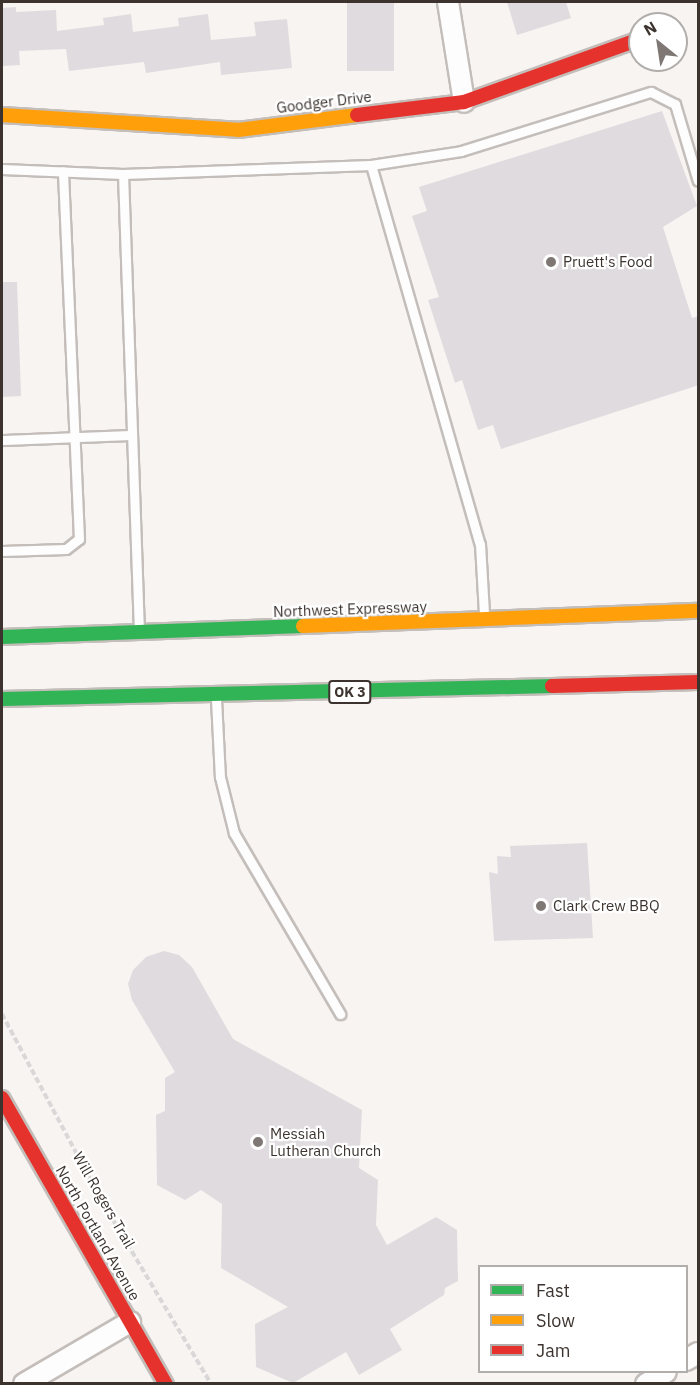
<!DOCTYPE html>
<html>
<head>
<meta charset="utf-8">
<style>
  body { margin:0 }
  #map { position:relative; width:700px; height:1385px; overflow:hidden; background:#f8f4f2; font-family:"IBM Plex Sans",sans-serif }
  div>[style] { position:absolute }
  [style*='--x'] { left:calc(var(--x)*1px); top:calc(var(--y)*1px); width:calc(var(--w)*1px); rotate:calc(var(--a)*1deg) }
  .building>* { inset:0; background:#e0dbde; transform-origin:0 0 }
  .path>* { height:4px; margin-top:-2px; transform-origin:0; background:repeating-linear-gradient(90deg,#d9d7d7 0 6px,transparent 0 9px) }
  .roads { filter:drop-shadow(2px 0 #c4beba) drop-shadow(-2px 0 #c4beba) drop-shadow(0 2px #c4beba) drop-shadow(0 -2px #c4beba) }
  .lane>* { height:9px; margin:-4.5px; padding:0 4.5px; transform-origin:4.5px; border-radius:4.5px; background:#fefdfd }
  .street>* { height:20px; margin:-10px; padding:0 10px; transform-origin:10px; border-radius:10px; background:#fefdfd }
  .fast>* { height:14px; margin:-7px; padding:0 7px; transform-origin:7px; border-radius:7px; background:#30b455 }
  .slow>* { height:14px; margin:-7px; padding:0 7px; transform-origin:7px; border-radius:7px; background:#ff9f0a }
  .jam>* { height:14px; margin:-7px; padding:0 7px; transform-origin:7px; border-radius:7px; background:#e5322d }
  .dots>* { width:16px; height:16px; translate:-50% -50%; box-sizing:border-box; border:3px solid #fff; border-radius:50% }
  span { translate:-50% -50%; white-space:nowrap; text-align:center; line-height:1.15; -webkit-text-stroke:4.5px #fff; paint-order:stroke }
  .shield-label span { padding:2px 4px; background:#fff; border:2px solid; border-radius:4px; -webkit-text-stroke-width:0 }
  .shield-label { font-size:14px; color:#3c332e; font-weight:700 }
  .street-label { font-size:15px; color:#3c332e }
  .poi-label { font-size:15px; color:#3c332e }
  .left { translate:0 -50%; text-align:left }
  .frame { position:absolute; inset:0; border:3px solid #3c332e; pointer-events:none }
  .legend { position:absolute; left:478px; top:1265px; width:210px; height:108px; box-sizing:border-box; background:#fff; border:2px solid #b1adab; margin:0; padding:8px 10px; list-style:none; font-size:18px; color:#3c332e }
  .legend li { display:flex; align-items:center; gap:12px; height:30px }
  .legend b { width:30px; border:2px solid #b1adab }
  .north { position:absolute; left:628px; top:12px; width:60px; height:60px; box-sizing:border-box; background:#fff; border:2px solid #b1adab; border-radius:50%; rotate:330deg; font-size:16px; font-weight:700; line-height:24px; text-align:center; color:#3c332e }
  .north::after { content:''; display:block; margin:auto; width:21px; height:27px; background:#7e7773; clip-path:polygon(50% 0,100% 100%,50% 72%,0 100%) }
</style>
</head>
<body>
<div id="map">
  <div class="building">
    <i style="left:347px;top:2px;width:47px;height:69px"></i>
    <i style="clip-path:polygon(507px 2px,566px 2px,571px 18px,517px 35px)"></i>
    <i style="clip-path:polygon(16px 7px,16px 12px,56px 10px,57px 31px,104px 25px,103px 18px,131px 14px,133px 32px,179px 26px,178px 18px,208px 14px,211px 40px,256px 36px,254px 22px,287px 19px,292px 68px,221px 75px,220px 62px,146px 73px,144px 62px,69px 71px,66px 49px,19px 51px,20px 65px,2px 66px,2px 8px)"></i>
    <i style="clip-path:polygon(662px 111px,697px 206px,663px 227px,692px 318px,699px 316px,699px 385px,501px 449px,493px 425px,478px 430px,462px 380px,455px 383px,428px 300px,439px 297px,412px 216px,427px 211px,419px 187px)"></i>
    <i style="clip-path:polygon(2px 282px,17px 282px,21px 396px,2px 397px)"></i>
    <i style="clip-path:polygon(587px 843px,593px 938px,494px 941px,489px 872px,498px 874px,497px 856px,511px 857px,510px 846px)"></i>
    <i style="clip-path:polygon(164px 951px,179px 955px,192px 967px,233px 1039px,362px 1110px,359px 1168px,378px 1180px,376px 1225px,387px 1245px,436px 1217px,457px 1230px,458px 1281px,445px 1288px,444px 1295px,390px 1329px,402px 1350px,359px 1375px,346px 1352px,293px 1383px,256px 1367px,255px 1324px,288px 1307px,221px 1268px,222px 1204px,201px 1190px,185px 1200px,157px 1185px,156px 1115px,165px 1111px,165px 1078px,175px 1072px,132px 1000px,128px 984px,133px 970px,146px 957px)"></i>
  </div>
  <div class="path">
    <i style="--x:2;--y:1014;--w:217;--a:61.9"></i>
    <i style="--x:104;--y:1205;--w:209;--a:59.1"></i>
  </div>
  <div class="roads">
    <div class="lane">
      <i style="--x:371;--y:165;--w:91;--a:-8.8"></i>
      <i style="--x:461;--y:151;--w:199;--a:-17.3"></i>
      <i style="--x:651;--y:92;--w:27;--a:27"></i>
      <i style="--x:675;--y:104;--w:80;--a:73.4"></i>
      <i style="--x:2;--y:169;--w:121;--a:2.4"></i>
      <i style="--x:123;--y:174;--w:248;--a:-2.1"></i>
      <i style="--x:371;--y:165;--w:394;--a:74"></i>
      <i style="--x:480;--y:544;--w:70;--a:86.7"></i>
      <i style="--x:123;--y:174;--w:453;--a:88"></i>
      <i style="--x:2;--y:440;--w:130;--a:-2.2"></i>
      <i style="--x:2;--y:551;--w:64;--a:-1.8"></i>
      <i style="--x:66;--y:549;--w:16;--a:-38"></i>
      <i style="--x:79;--y:539;--w:368;--a:-92.5"></i>
      <i style="--x:216;--y:699;--w:78;--a:87.1"></i>
      <i style="--x:220;--y:777;--w:58;--a:76"></i>
      <i style="--x:234;--y:833;--w:210;--a:59.6"></i>
    </div>
    <div class="street">
      <i style="--x:448;--y:2;--w:101;--a:80.9"></i>
      <i style="--x:686;--y:1360;--w:14;--a:-30"></i>
      <i style="--x:24;--y:1384;--w:123;--a:-30.3"></i>
      <i style="--x:646;--y:1384;--w:23;--a:-31"></i>
    </div>
    <div class="fast">
      <i style="--x:2;--y:637;--w:301;--a:-2.1"></i>
      <i style="--x:2;--y:699;--w:550;--a:-1.35"></i>
    </div>
    <div class="slow">
      <i style="--x:2;--y:115;--w:236;--a:3.6"></i>
      <i style="--x:238;--y:130;--w:120;--a:-7.2"></i>
      <i style="--x:303;--y:626;--w:395;--a:-2.2"></i>
    </div>
    <div class="jam">
      <i style="--x:357;--y:115;--w:108;--a:-6.9"></i>
      <i style="--x:464;--y:102;--w:187;--a:-19.7"></i>
      <i style="--x:552;--y:686;--w:146;--a:-1.6"></i>
      <i style="--x:2;--y:1098;--w:330;--a:60.2"></i>
    </div>
  </div>
  <div class="dots">
    <i style="left:551px;top:262px;background:#7e7773"></i>
    <i style="left:541px;top:906px;background:#7e7773"></i>
    <i style="left:258px;top:1142px;background:#7e7773"></i>
  </div>
  <div class="shield-label">
    <span style="left:350px;top:692px">OK 3</span>
  </div>
  <div class="street-label">
    <span style="left:324px;top:102px;rotate:-7deg">Goodger Drive</span>
    <span style="left:350px;top:609px;rotate:-2deg">Northwest Expressway</span>
    <span style="left:104px;top:1200px;rotate:60deg">Will Rogers Trail</span>
    <span style="left:98px;top:1233px;rotate:60deg">North Portland Avenue</span>
  </div>
  <div class="poi-label">
    <span class="left" style="left:563px;top:262px">Pruett's Food</span>
    <span class="left" style="left:553px;top:906px">Clark Crew BBQ</span>
    <span class="left" style="left:270px;top:1142px">Messiah<br>Lutheran Church</span>
  </div>
  <div class="frame"></div>
  <ul class="legend">
  <li><b style="height:8px;background:#30b455"></b>Fast</li>
  <li><b style="height:8px;background:#ff9f0a"></b>Slow</li>
  <li><b style="height:8px;background:#e5322d"></b>Jam</li>
  </ul>
  <div class="north">N</div>
</div>
</body>
</html>
